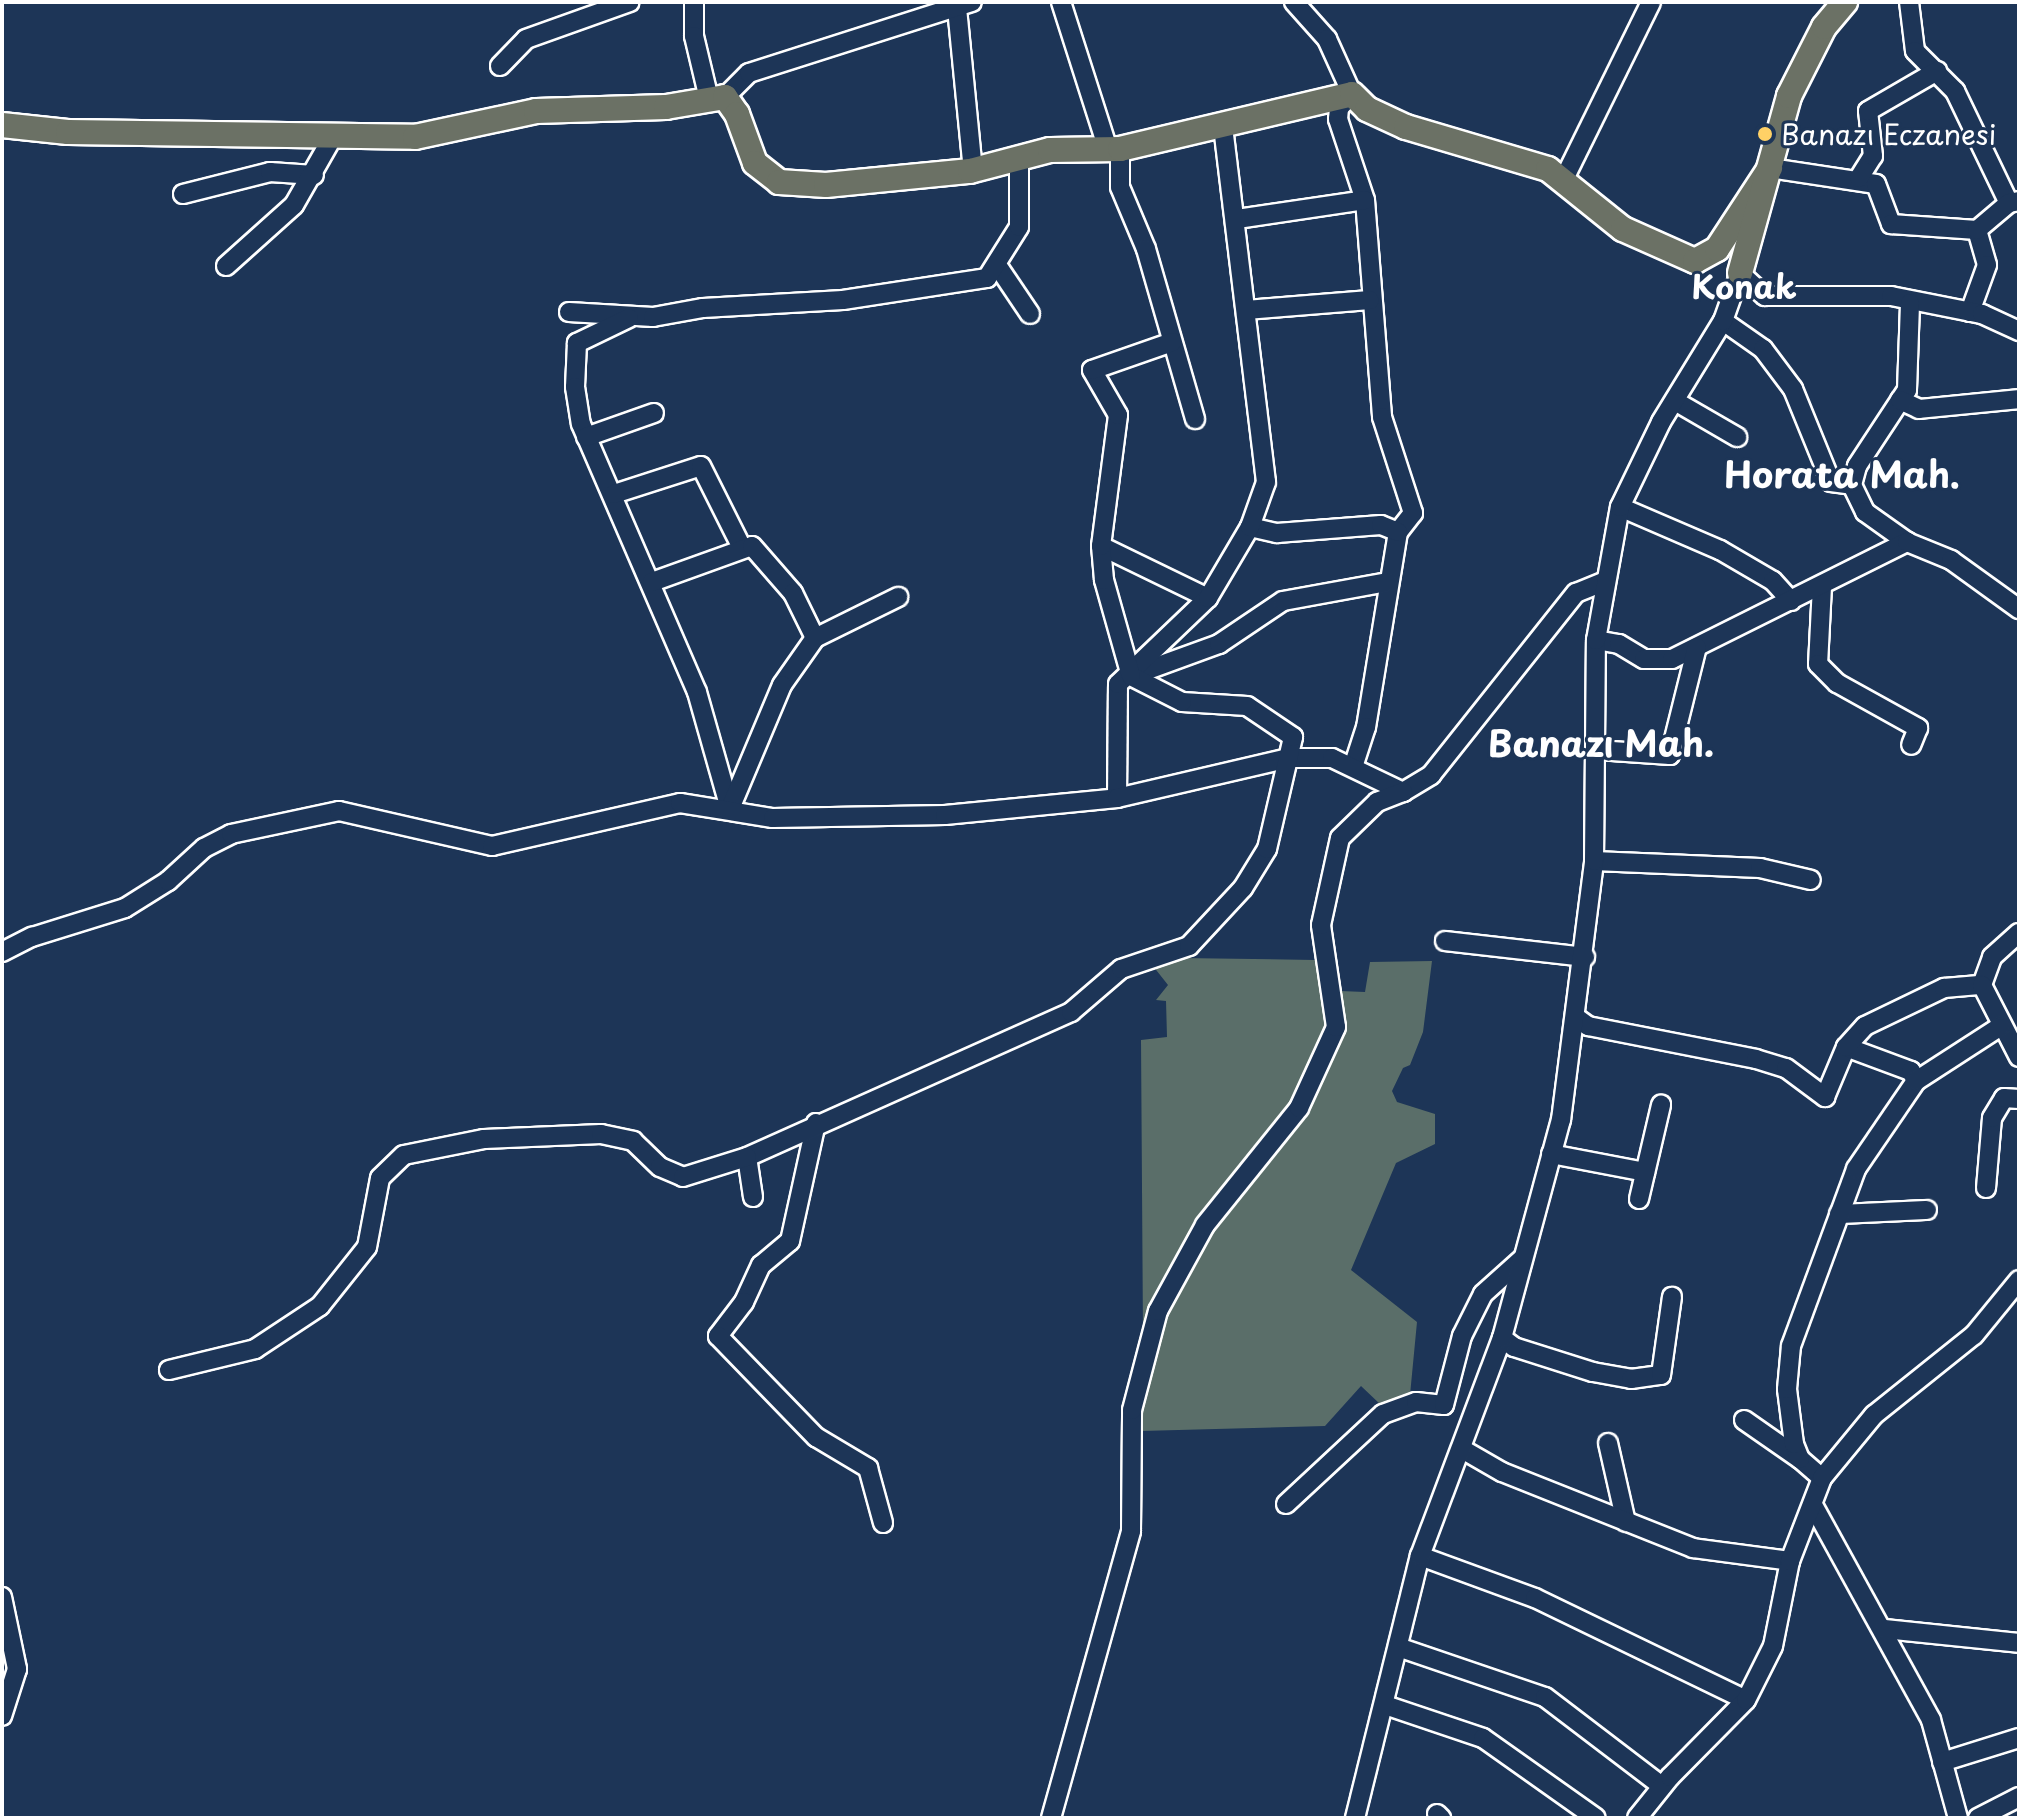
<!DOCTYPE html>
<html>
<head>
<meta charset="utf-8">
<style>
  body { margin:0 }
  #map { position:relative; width:2021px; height:1820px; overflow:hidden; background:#1d3557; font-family:"Playpen Sans",sans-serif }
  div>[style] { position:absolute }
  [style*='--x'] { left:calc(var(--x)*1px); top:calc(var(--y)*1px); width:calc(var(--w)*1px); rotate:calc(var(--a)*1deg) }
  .green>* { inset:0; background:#5a6e69 }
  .roads { filter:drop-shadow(2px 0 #fff) drop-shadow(-2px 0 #fff) drop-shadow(0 2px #fff) drop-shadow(0 -2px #fff) }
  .minor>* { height:18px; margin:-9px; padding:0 9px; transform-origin:9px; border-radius:9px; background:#1d3557 }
  .major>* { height:24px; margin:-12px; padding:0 12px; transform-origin:12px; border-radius:12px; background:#6b7165 }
  .dots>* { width:22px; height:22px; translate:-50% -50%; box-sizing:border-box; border:4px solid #1d3557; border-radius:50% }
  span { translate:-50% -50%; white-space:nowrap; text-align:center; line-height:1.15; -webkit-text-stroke:6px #1d3557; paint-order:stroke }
  .poi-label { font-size:28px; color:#fff }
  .left { translate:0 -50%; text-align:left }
  .quarter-label { font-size:32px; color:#fff; font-weight:700 }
  .district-label { font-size:36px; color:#fff; font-weight:700 }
  .frame { position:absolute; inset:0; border:4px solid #fff; pointer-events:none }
</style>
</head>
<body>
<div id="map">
  <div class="green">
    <i style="clip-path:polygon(1180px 958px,1315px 960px,1326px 1027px,1292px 1101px,1199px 1220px,1143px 1336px,1141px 1040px,1167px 1037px,1166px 1001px,1156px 1000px,1168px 985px,1153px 966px)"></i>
    <i style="clip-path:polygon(1432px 961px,1423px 1032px,1410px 1065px,1403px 1068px,1392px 1091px,1397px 1102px,1435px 1114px,1435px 1144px,1396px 1163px,1351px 1270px,1417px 1322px,1410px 1395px,1381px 1405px,1361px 1386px,1325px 1426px,1141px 1431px,1139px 1406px,1167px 1315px,1207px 1238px,1309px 1106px,1344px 1029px,1340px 991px,1365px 992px,1370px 962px)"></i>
  </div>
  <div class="roads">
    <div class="minor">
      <i style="--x:694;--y:2;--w:34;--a:90"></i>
      <i style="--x:694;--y:36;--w:65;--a:76.6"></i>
      <i style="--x:1061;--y:2;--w:154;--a:72.3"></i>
      <i style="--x:1294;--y:2;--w:50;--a:48.3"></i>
      <i style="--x:1327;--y:39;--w:60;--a:65.6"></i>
      <i style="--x:1352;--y:94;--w:19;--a:133"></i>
      <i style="--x:1339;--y:108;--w:11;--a:95"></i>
      <i style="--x:1338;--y:119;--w:85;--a:71.6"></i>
      <i style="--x:1365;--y:200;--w:218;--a:85.5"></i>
      <i style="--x:1382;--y:417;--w:101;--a:72.1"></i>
      <i style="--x:1413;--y:513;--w:24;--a:128"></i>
      <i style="--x:1398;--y:532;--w:198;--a:99.3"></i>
      <i style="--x:1366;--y:727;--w:42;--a:108"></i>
      <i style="--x:1909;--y:2;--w:49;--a:83"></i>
      <i style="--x:1915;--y:51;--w:57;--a:45"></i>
      <i style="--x:1955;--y:91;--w:124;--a:64.3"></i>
      <i style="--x:2009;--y:203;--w:10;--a:-11"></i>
      <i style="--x:957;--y:8;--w:163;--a:84.4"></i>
      <i style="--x:500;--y:66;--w:37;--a:-46"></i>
      <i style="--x:526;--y:39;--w:110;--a:-19.6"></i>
      <i style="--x:725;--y:97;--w:34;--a:-45"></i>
      <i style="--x:749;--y:73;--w:234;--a:-17.7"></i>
      <i style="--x:1120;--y:149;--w:38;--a:90"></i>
      <i style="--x:1120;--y:187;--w:67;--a:67.2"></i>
      <i style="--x:1146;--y:249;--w:177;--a:73.9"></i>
      <i style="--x:1770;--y:168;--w:107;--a:8.6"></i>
      <i style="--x:1876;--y:184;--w:43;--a:69.4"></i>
      <i style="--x:1891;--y:224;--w:86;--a:4"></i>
      <i style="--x:1977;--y:230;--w:36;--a:74"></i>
      <i style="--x:1987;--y:265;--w:50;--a:109.9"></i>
      <i style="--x:1859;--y:178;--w:26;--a:-58"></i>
      <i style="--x:1873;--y:156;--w:45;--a:-96.3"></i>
      <i style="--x:1868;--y:111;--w:80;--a:-30.1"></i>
      <i style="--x:1564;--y:179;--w:197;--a:-63.8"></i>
      <i style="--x:183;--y:194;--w:90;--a:-14.2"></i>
      <i style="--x:270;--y:172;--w:44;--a:3.9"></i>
      <i style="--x:1237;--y:219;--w:129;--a:-8.4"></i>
      <i style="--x:1977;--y:230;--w:42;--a:-40.2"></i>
      <i style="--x:997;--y:265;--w:59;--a:56"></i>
      <i style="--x:226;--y:266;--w:91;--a:-41.9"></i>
      <i style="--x:294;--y:205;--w:81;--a:-60.3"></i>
      <i style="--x:1740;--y:273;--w:34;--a:43"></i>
      <i style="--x:1765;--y:296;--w:126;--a:0"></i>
      <i style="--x:1891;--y:296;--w:93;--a:11.2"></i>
      <i style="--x:1982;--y:314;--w:41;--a:24.7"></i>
      <i style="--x:1246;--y:310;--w:124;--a:-4.6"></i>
      <i style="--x:569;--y:312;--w:84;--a:3.4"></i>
      <i style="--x:653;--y:317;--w:51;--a:-10.2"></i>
      <i style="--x:703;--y:308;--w:140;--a:-3.3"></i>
      <i style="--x:843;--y:300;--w:146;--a:-8.7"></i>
      <i style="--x:987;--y:278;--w:60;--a:-57.9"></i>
      <i style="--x:1019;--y:227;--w:69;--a:-90"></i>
      <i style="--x:629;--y:318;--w:58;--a:154.3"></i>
      <i style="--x:577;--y:343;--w:44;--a:92.6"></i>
      <i style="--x:575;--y:387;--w:37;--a:81"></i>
      <i style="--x:581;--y:424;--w:292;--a:66.6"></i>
      <i style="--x:697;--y:692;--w:122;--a:74.2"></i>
      <i style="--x:1723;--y:321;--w:49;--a:35"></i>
      <i style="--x:1763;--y:349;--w:50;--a:53.1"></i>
      <i style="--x:1793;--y:389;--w:100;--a:67.8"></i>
      <i style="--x:1831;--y:482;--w:21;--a:8"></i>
      <i style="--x:1852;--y:485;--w:20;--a:-75"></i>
      <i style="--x:1857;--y:466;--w:91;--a:-56.7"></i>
      <i style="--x:1907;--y:390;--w:87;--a:-88"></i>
      <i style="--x:1900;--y:400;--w:21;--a:25"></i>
      <i style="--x:1919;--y:409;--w:100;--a:-5.7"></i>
      <i style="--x:1675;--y:401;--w:72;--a:30.1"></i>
      <i style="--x:586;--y:437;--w:72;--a:-19.4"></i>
      <i style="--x:1852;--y:485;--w:30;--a:64"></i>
      <i style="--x:1865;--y:512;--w:52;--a:35.5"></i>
      <i style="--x:614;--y:494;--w:91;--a:-17.8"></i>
      <i style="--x:701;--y:466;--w:92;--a:63.4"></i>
      <i style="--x:1620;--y:507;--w:109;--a:23.3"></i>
      <i style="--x:1720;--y:550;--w:61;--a:30.3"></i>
      <i style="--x:1773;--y:581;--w:27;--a:48"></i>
      <i style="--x:1250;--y:527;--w:28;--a:13"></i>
      <i style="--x:1277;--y:533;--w:104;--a:-4.4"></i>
      <i style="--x:1381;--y:525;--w:18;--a:22"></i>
      <i style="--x:1101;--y:546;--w:119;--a:25.9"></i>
      <i style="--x:652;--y:582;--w:106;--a:-19.8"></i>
      <i style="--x:752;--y:546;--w:62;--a:48.9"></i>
      <i style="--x:793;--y:593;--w:50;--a:63.9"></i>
      <i style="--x:815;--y:638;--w:57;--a:125.1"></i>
      <i style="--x:782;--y:685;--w:134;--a:112.8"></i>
      <i style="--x:1822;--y:586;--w:78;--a:92.9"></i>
      <i style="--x:1818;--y:664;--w:27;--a:45"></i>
      <i style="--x:1837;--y:683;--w:93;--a:29.1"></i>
      <i style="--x:1918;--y:728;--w:18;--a:112"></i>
      <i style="--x:815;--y:638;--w:93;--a:-26.3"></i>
      <i style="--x:1596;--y:640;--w:23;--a:10"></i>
      <i style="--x:1619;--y:644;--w:29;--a:31"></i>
      <i style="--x:1644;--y:659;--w:28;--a:0"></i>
      <i style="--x:1672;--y:659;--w:263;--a:-26.5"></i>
      <i style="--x:1907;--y:542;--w:48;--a:22.2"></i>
      <i style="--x:1951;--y:560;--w:84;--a:35.8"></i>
      <i style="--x:1131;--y:676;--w:94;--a:-20"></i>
      <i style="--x:1219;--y:644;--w:77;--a:-33.9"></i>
      <i style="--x:1283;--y:601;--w:107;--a:-10.3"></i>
      <i style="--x:1597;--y:750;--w:73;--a:3.9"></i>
      <i style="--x:1670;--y:755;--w:111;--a:-76"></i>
      <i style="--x:1117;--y:798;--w:114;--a:-89.5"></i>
      <i style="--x:1118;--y:684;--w:124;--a:-43.7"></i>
      <i style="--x:1208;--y:598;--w:82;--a:-59.4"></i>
      <i style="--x:1250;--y:527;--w:48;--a:-70.4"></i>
      <i style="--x:1266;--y:482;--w:359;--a:-96.9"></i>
      <i style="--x:1594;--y:861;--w:166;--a:2.4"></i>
      <i style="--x:1760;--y:868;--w:52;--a:13.2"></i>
      <i style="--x:1445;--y:941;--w:141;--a:6.5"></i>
      <i style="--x:2;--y:952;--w:34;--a:-27"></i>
      <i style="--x:32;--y:937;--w:97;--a:-17.3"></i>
      <i style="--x:125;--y:908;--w:51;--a:-32.1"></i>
      <i style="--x:168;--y:881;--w:49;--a:-42.5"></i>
      <i style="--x:204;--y:848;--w:30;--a:-27"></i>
      <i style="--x:231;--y:834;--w:110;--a:-12"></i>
      <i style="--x:339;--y:811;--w:157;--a:12.9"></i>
      <i style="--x:492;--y:846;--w:193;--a:-12.9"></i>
      <i style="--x:680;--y:803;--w:94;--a:9.2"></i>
      <i style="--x:773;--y:818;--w:172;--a:-1"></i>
      <i style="--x:945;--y:815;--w:173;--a:-5.6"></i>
      <i style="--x:1117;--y:798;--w:177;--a:-13.1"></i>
      <i style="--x:1289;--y:758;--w:43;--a:0"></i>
      <i style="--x:1332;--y:758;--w:79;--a:25.6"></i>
      <i style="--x:1403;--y:792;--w:33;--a:-31"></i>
      <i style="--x:1431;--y:775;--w:233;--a:-51.5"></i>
      <i style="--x:1576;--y:593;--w:31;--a:-22"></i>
      <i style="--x:1982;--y:985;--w:30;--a:-70"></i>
      <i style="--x:1992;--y:957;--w:36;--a:-42"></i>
      <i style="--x:1577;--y:1018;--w:14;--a:36"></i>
      <i style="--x:1588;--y:1026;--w:171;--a:11.1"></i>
      <i style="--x:1756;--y:1059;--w:31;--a:17"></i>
      <i style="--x:1786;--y:1068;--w:49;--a:36.6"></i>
      <i style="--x:1825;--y:1097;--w:54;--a:-67.2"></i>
      <i style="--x:1846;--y:1047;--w:69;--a:20.3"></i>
      <i style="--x:1911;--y:1071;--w:11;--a:63"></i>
      <i style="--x:1846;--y:1047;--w:28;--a:-48"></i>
      <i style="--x:1865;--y:1026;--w:88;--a:-25.7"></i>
      <i style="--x:1944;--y:988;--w:38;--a:-5"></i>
      <i style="--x:1982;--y:985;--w:81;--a:62.8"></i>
      <i style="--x:816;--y:1123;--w:121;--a:102.4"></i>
      <i style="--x:790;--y:1241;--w:38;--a:140"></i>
      <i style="--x:761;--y:1265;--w:41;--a:114.7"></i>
      <i style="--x:744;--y:1302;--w:43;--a:127.4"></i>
      <i style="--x:718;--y:1336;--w:141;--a:45.9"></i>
      <i style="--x:816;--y:1437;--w:61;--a:30.8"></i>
      <i style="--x:868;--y:1468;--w:57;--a:74.7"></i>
      <i style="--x:1551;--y:1154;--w:96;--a:10.8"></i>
      <i style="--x:1986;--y:1188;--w:70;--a:-85.1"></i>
      <i style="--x:1992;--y:1118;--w:23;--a:-59"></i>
      <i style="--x:2004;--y:1098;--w:15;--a:4"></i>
      <i style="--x:753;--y:1197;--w:40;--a:-98.5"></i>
      <i style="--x:747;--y:1157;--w:355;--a:-24.1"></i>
      <i style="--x:1071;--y:1012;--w:66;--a:-40.7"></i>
      <i style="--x:1121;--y:969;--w:72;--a:-18.7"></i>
      <i style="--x:1189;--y:946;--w:79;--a:-47"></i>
      <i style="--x:1243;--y:888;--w:46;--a:-58.4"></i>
      <i style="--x:1267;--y:849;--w:115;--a:-76.9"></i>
      <i style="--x:1293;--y:737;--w:55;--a:-146"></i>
      <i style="--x:1247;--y:706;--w:65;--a:-176.5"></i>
      <i style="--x:1182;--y:702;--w:57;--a:-153"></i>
      <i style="--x:1131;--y:676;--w:100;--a:-105.7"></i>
      <i style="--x:1104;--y:580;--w:34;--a:-95"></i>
      <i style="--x:1101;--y:546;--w:132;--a:-82.6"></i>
      <i style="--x:1118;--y:415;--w:52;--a:-120"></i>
      <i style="--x:1092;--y:370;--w:85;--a:-19.3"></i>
      <i style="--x:1639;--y:1199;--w:97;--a:-76.8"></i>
      <i style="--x:1839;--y:1214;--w:88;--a:-2.6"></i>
      <i style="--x:1502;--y:1338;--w:15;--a:37"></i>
      <i style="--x:1514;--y:1347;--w:83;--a:17.6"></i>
      <i style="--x:1593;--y:1372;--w:39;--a:10"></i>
      <i style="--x:1631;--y:1379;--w:30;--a:-8"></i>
      <i style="--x:1661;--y:1375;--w:79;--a:-82"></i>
      <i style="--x:169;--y:1370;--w:89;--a:-13.7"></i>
      <i style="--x:255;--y:1349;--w:78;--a:-33.5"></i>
      <i style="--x:320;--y:1306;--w:75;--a:-51.5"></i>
      <i style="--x:367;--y:1247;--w:70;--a:-79.3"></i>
      <i style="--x:380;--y:1178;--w:33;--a:-44"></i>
      <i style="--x:404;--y:1155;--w:82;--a:-11.3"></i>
      <i style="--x:484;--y:1139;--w:117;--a:-2.4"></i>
      <i style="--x:601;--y:1134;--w:33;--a:12"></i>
      <i style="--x:633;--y:1141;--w:37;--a:44"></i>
      <i style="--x:660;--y:1167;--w:25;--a:23"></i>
      <i style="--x:683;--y:1177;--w:67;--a:-17.4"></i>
      <i style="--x:1744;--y:1420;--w:68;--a:34.9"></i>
      <i style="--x:1608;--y:1443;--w:81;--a:77.2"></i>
      <i style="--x:1462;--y:1449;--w:46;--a:29.9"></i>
      <i style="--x:1502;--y:1472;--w:206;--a:21.7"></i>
      <i style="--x:1693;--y:1548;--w:98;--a:7.6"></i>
      <i style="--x:1822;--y:1478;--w:29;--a:-139"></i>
      <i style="--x:1800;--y:1459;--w:16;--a:-112"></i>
      <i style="--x:1794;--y:1444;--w:55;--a:-97.3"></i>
      <i style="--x:1787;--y:1389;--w:43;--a:-84.7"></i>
      <i style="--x:1791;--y:1346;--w:189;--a:-69.8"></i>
      <i style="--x:1856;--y:1169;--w:107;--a:-55.7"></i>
      <i style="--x:1916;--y:1081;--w:101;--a:-32.9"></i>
      <i style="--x:1286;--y:1504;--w:132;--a:-42.9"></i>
      <i style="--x:1383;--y:1414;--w:35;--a:-20"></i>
      <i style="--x:1416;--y:1402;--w:28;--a:6"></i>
      <i style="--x:1444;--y:1405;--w:71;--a:-75.4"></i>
      <i style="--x:1462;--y:1336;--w:47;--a:-63.4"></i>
      <i style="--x:1483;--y:1294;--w:54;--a:-42"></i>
      <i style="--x:1813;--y:1505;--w:245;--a:61.2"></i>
      <i style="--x:1931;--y:1720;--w:102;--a:74.6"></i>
      <i style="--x:1420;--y:1556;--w:122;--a:20.1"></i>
      <i style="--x:1535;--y:1598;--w:234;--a:25.8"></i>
      <i style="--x:2;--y:1597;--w:74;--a:78.2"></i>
      <i style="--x:17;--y:1669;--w:49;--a:107.7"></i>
      <i style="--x:1884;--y:1629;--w:136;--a:5.9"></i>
      <i style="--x:1398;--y:1647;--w:155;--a:18.8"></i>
      <i style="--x:1545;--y:1697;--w:147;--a:37.3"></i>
      <i style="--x:1385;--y:1705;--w:103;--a:18.6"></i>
      <i style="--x:1483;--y:1738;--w:138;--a:35.3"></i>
      <i style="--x:1942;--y:1762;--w:81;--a:-17.3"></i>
      <i style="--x:1437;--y:1814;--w:6;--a:45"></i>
      <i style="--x:1051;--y:1818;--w:298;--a:-74.4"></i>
      <i style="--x:1131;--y:1531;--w:121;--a:-89.5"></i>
      <i style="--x:1132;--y:1410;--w:102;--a:-75.3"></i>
      <i style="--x:1158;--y:1311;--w:98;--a:-61.3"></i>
      <i style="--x:1205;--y:1225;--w:150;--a:-51.2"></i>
      <i style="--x:1299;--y:1108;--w:89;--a:-65.4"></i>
      <i style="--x:1336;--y:1027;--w:103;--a:-98.4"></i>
      <i style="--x:1321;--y:925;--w:89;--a:-77.7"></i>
      <i style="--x:1340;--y:838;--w:52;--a:-44.2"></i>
      <i style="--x:1377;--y:802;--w:28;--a:-21"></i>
      <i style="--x:1355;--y:1818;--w:270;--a:-76.1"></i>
      <i style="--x:1420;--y:1556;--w:233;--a:-69.4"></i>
      <i style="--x:1502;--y:1338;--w:226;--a:-74.9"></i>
      <i style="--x:1561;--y:1120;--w:261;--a:-82.7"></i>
      <i style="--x:1594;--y:861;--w:221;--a:-89.5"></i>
      <i style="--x:1596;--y:640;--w:135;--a:-79.8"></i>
      <i style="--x:1620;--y:507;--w:94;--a:-64.2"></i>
      <i style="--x:1661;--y:422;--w:119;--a:-58.5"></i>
      <i style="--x:1723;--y:321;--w:51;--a:-70.5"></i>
      <i style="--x:1637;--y:1818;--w:53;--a:-51.2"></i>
      <i style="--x:1670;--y:1777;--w:108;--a:-45.4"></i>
      <i style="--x:1746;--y:1700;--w:60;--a:-63.4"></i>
      <i style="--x:1773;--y:1646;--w:87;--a:-78.7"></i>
      <i style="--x:1790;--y:1561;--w:89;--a:-68.9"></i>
      <i style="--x:1822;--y:1478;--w:82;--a:-50.5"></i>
      <i style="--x:1874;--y:1415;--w:128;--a:-38.7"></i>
      <i style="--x:1974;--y:1335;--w:71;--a:-50.7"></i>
      <i style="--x:1978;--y:1818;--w:46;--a:-27.1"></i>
    </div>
    <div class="major">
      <i style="--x:2;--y:125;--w:66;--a:6.1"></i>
      <i style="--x:68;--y:132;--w:347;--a:0.8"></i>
      <i style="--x:415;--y:137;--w:124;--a:-12.1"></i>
      <i style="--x:536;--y:111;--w:130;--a:-1.8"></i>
      <i style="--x:666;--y:107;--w:60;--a:-9.6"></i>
      <i style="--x:725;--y:97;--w:21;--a:55"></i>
      <i style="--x:737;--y:114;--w:52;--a:69.8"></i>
      <i style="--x:755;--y:163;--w:31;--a:38"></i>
      <i style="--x:779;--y:182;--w:47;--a:3.7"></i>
      <i style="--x:826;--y:185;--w:145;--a:-5.6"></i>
      <i style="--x:970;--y:171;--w:83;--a:-14.7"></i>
      <i style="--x:1050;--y:150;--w:70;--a:-0.8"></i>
      <i style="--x:1120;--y:149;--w:238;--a:-13.3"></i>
      <i style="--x:1352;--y:94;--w:21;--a:45"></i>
      <i style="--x:1367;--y:109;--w:43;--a:24.8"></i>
      <i style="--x:1406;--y:127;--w:148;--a:16.5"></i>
      <i style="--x:1548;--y:169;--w:96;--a:38.7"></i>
      <i style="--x:1623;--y:229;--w:79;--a:24"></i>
      <i style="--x:1695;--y:261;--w:25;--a:-29"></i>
      <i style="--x:1717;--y:249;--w:97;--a:-56.8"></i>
      <i style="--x:1740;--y:273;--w:184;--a:-74.5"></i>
      <i style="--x:1789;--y:96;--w:77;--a:-63.1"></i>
      <i style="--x:1824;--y:27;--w:33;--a:-50"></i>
    </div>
  </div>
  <div class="dots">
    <i style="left:1765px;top:134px;background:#ffd166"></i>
  </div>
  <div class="poi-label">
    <span class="left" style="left:1781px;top:134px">Banazı Eczanesi</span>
  </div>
  <div class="quarter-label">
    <span style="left:1744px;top:286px">Konak</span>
  </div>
  <div class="district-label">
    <span style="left:1842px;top:474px">Horata Mah.</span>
    <span style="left:1601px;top:743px">Banazı Mah.</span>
  </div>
  <div class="frame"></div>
</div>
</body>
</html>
